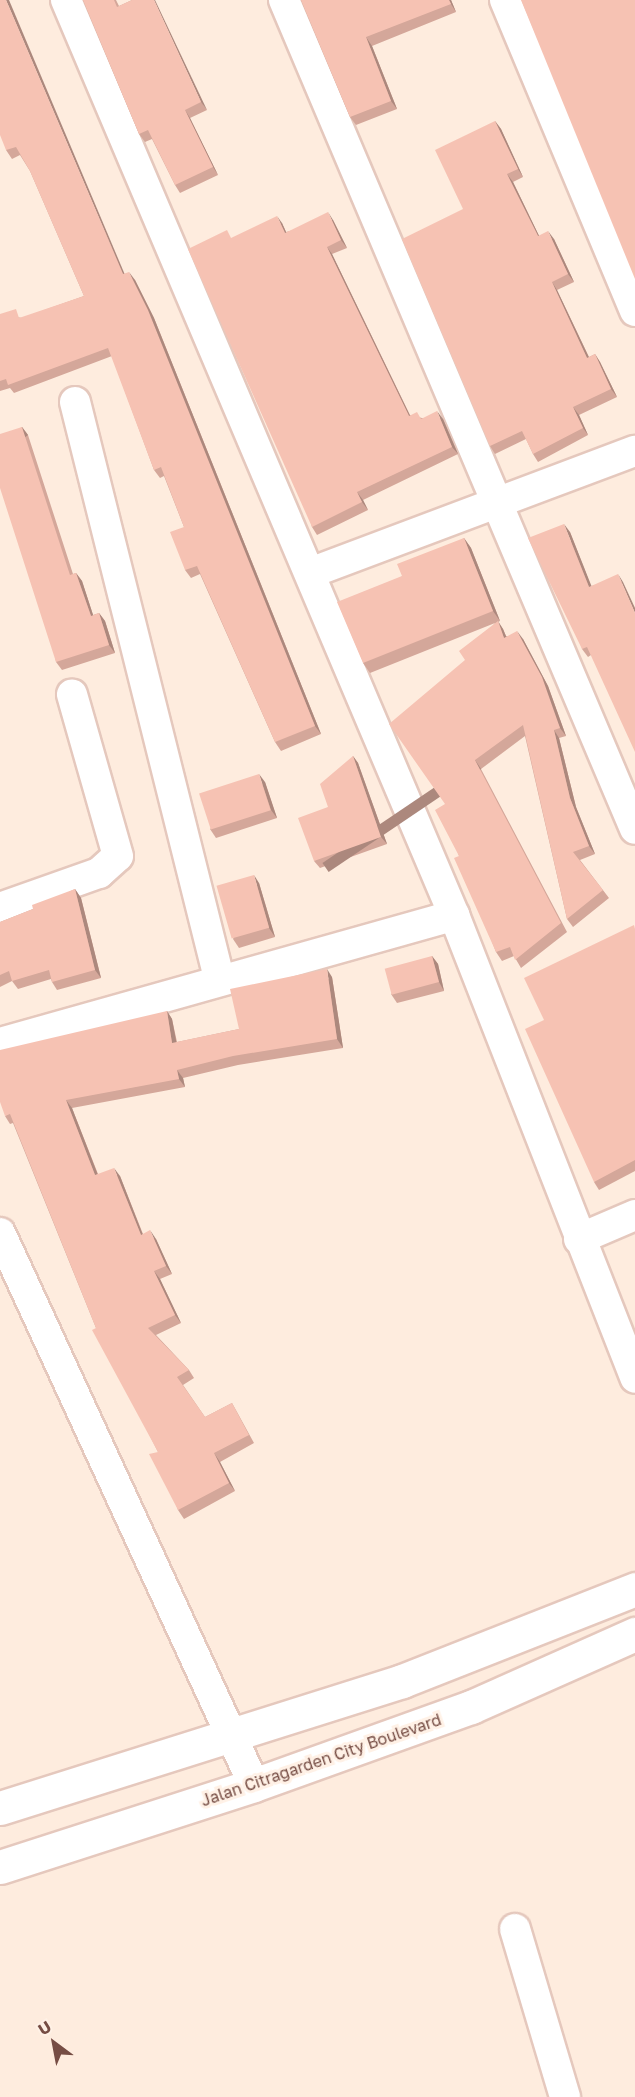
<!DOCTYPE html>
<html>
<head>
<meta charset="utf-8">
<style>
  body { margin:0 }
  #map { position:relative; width:635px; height:2097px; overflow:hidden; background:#feecde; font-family:"Golos Text",sans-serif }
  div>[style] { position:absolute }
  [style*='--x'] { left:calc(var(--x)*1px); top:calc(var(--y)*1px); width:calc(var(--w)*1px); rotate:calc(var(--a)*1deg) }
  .roads { filter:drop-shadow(2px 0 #e5c8bd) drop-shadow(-2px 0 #e5c8bd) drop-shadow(0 2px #e5c8bd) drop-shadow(0 -2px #e5c8bd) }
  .minor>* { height:30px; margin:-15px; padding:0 15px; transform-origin:15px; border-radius:15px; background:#fff }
  .secondary>* { height:33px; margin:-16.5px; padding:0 16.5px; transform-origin:16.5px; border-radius:16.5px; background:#fff }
  .wall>* { inset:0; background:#d4a79a }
  .shaded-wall>* { inset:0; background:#ac887d; transform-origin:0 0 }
  .building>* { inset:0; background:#f6c2b3; transform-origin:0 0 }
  span { translate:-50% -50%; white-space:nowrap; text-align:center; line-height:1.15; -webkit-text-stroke:6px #fff1e6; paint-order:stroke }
  .street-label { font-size:16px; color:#764d44 }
  .north { position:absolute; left:24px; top:2013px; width:60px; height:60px; -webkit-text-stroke:4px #fff1e6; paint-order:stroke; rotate:328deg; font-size:16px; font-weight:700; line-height:24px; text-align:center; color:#764d44 }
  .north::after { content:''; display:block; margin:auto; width:21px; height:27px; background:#764d44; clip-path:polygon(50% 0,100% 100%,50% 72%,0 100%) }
</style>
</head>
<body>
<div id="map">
  <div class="roads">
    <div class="minor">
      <i style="--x:66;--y:0;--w:994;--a:67.02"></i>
      <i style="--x:454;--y:915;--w:497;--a:68.6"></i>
      <i style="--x:284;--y:0;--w:900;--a:67.05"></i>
      <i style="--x:505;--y:0;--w:337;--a:67.3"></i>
      <i style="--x:75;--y:402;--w:594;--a:75.96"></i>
      <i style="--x:310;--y:573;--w:347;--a:-20.6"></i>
      <i style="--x:0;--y:908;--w:105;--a:-19.5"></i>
      <i style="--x:99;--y:873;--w:25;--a:-42"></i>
      <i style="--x:118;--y:856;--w:168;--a:-105.9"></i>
      <i style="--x:0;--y:1043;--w:472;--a:-15.7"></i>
      <i style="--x:0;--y:1233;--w:608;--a:65.29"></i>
      <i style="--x:579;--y:1239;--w:61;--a:-23.2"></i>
      <i style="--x:515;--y:1929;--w:175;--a:73.4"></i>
    </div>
    <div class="secondary">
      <i style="--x:0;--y:1808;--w:422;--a:-17.5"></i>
      <i style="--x:402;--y:1681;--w:251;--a:-21.5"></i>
      <i style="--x:0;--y:1867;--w:267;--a:-17.9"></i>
      <i style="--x:254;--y:1785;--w:231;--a:-19.8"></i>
      <i style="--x:471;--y:1707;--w:180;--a:-24"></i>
    </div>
  </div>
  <div class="wall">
    <i style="clip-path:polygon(0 0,124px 274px,135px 280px,154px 318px,321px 734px,281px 751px,275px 742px,200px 574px,191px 578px,185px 570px,184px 527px,164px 476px,160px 478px,154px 470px,112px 356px,14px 393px,10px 388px,0 391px,0 314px,22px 318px,84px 296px,30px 171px,20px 155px,12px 159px,6px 150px)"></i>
    <i style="clip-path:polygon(83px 0,116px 0,119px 6px,132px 0,207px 110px,190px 118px,218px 175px,180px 193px,175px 185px,152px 139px,145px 142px,139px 134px)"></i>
    <i style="clip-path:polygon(301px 0,451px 0,456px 12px,372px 46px,397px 109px,356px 125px,350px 117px)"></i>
    <i style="clip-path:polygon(495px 121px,501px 129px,523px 177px,513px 182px,539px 236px,554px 239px,574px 282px,557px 290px,589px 357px,595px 354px,600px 362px,617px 397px,579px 415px,588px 435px,538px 462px,533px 454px,526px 439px,495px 454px,490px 446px)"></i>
    <i style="clip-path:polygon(333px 220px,347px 248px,332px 254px,410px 415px,422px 418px,443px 419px,458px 454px,363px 500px,368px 510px,317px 535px,312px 527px,233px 238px,282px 223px,286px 232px)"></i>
    <i style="clip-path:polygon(22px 427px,28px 435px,73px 574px,76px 573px,82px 581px,93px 615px,99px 613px,105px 621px,115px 653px,62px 670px,56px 662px)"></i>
    <i style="clip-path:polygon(570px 532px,591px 586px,623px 582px,591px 655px,588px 657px,582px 649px)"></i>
    <i style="clip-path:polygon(464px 538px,471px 548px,500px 621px,498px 622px,503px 629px,506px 636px,523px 639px,548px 686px,566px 736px,559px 738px,576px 807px,595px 854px,580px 860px,609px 898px,573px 927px,567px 919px,525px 736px,481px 769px,567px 932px,521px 968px,514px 956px,502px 961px,496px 952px,459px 856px,445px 804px,465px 660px,495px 623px,370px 673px,363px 663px,402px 576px)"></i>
    <i style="clip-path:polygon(353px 756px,358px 763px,387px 844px,320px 868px,314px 861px,328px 807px)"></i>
    <i style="clip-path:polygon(265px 782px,277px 818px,216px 838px,210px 829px)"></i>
    <i style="clip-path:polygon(259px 883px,275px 937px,239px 948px,233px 939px)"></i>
    <i style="clip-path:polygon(75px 889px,81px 898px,101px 978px,57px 990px,52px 982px,51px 979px,18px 989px,12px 981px,0 987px,0 922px,33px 909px)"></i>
    <i style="clip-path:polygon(635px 928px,635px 1171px,599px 1190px,594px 1182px)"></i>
    <i style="clip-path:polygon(432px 956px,438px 964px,444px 991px,397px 1003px,391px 994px)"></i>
    <i style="clip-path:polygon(332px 977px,343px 1048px,238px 1065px,183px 1078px,185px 1087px,72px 1108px,98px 1174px,120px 1176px,143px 1234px,156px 1239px,172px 1274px,160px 1279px,181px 1323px,156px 1335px,189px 1370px,194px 1378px,183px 1385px,205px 1417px,232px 1403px,237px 1412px,254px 1443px,220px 1462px,235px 1491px,184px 1519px,178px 1510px,158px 1452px,96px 1328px,13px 1123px,10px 1124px,5px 1116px,167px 1011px,172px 1019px,177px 1042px,239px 1029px)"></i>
  </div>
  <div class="shaded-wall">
    <i style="clip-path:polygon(6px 0,9px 0,128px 282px,123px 274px)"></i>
    <i style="clip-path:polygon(154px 0,155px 0,207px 110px,201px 102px)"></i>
    <i style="clip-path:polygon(449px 0,451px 0,456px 12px,451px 4px)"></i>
    <i style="clip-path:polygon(366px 37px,372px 46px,397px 109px,391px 101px)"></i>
    <i style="clip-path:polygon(185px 110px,190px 118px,218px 175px,213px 167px)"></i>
    <i style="clip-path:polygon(495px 121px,501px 129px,523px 177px,518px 169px)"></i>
    <i style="clip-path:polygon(507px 174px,513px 182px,543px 244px,538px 236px)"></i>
    <i style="clip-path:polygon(328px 212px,333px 220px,347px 248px,341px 240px)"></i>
    <i style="clip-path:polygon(277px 216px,282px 223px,290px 241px,285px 233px)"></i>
    <i style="clip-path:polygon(548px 231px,554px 239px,574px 282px,568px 274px)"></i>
    <i style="clip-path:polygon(327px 247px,332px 254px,414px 424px,409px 416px)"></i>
    <i style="clip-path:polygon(129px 272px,135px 280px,154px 318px,321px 734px,315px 726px)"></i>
    <i style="clip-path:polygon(552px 282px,557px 290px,593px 366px,587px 358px)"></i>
    <i style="clip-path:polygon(595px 354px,600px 362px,617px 397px,611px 389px)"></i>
    <i style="clip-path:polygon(573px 407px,579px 415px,588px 435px,583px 428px)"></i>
    <i style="clip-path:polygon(437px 411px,443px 419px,458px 454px,452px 447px)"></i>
    <i style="left:22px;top:427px;width:10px;height:156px;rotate:53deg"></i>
    <i style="clip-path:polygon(357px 492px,363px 500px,368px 510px,362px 502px)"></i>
    <i style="clip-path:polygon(564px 524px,570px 532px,595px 595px,589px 587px)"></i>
    <i style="clip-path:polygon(464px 538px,471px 548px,500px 621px,493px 611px)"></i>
    <i style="clip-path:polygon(76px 573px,82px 581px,96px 624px,91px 616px)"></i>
    <i style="clip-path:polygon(618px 574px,623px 582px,635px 608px,635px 613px)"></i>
    <i style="clip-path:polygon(99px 613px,105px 621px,115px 653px,109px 645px)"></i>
    <i style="clip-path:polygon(498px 621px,503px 629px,510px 646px,504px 638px)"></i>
    <i style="clip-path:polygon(517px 631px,523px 639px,548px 686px,566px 736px,560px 728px)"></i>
    <i style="clip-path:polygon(554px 730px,559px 738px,576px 807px,595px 854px,589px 846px,570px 798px)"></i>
    <i style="clip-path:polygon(353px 756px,358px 763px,387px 844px,381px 837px)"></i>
    <i style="left:475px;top:760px;width:11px;height:184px;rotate:56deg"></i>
    <i style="clip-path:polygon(259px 774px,265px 782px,277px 818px,271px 810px)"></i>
    <i style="clip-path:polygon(254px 875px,259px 883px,275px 937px,269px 928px)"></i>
    <i style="clip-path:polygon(75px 889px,81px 898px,101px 978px,95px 970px)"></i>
    <i style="clip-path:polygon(432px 956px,438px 964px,444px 991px,439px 982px)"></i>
    <i style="clip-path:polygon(327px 969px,332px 977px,343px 1048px,337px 1039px)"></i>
    <i style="clip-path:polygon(167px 1011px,172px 1019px,178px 1051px,172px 1043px)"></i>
    <i style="clip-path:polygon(177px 1070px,183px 1078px,185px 1087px,179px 1079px)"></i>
    <i style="clip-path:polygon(66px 1100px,72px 1108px,101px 1183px,95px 1175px)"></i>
    <i style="clip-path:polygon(114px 1168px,120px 1176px,146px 1243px,141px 1235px)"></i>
    <i style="clip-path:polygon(150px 1230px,156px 1239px,172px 1274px,166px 1266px)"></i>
    <i style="clip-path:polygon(154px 1271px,160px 1279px,181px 1323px,175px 1315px)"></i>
    <i style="clip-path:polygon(214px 1453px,220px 1462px,235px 1491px,229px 1483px)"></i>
  </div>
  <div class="building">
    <i style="clip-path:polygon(0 0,6px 0,123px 274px,129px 272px,148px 310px,315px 726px,275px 742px,197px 566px,185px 570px,170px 532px,184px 527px,161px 467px,154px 470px,108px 348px,8px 385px,6px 379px,0 381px,0 314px,16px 309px,19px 318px,84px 296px,30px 171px,16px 147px,6px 150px,0 135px)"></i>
    <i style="clip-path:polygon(83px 0,114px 0,117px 7px,132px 0,154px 0,201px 102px,185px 110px,213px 167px,175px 185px,148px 130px,139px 134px)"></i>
    <i style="clip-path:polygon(301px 0,449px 0,451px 4px,366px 37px,391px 101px,350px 117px)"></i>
    <i style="clip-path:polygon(521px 0,635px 0,635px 279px)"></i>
    <i style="clip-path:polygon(495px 121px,518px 169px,507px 174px,538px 236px,548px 231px,568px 274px,552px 282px,587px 358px,595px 354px,611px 389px,573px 407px,583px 428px,533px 454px,522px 431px,490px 446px,402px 239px,463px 209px,435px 150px)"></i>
    <i style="clip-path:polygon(328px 212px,341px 240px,327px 247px,409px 416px,417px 412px,421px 419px,437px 411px,452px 447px,357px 492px,362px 502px,312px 527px,188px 249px,227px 230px,231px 238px,277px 216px,285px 233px)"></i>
    <i style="clip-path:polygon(22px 427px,70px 575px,76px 573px,91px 616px,99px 613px,109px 645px,56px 662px,0 488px,0 434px)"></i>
    <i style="clip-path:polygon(564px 524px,589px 587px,618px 574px,635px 613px,635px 752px,587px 647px,582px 649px,528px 538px)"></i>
    <i style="clip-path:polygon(464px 538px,493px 611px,363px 663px,337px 602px,402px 576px,397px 564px)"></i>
    <i style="clip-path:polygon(498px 621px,504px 638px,517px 631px,542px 677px,560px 728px,554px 730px,570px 798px,589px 846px,573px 852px,603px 890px,567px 919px,523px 725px,475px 760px,561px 923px,515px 960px,510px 947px,496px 952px,454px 858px,459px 856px,435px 810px,445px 804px,389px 724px,465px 660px,459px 651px)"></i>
    <i style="clip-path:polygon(353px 756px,381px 837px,314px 861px,298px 818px,328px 807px,320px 784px)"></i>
    <i style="left:259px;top:774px;width:38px;height:63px;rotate:72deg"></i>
    <i style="left:254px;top:875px;width:55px;height:39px;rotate:74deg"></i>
    <i style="clip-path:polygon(75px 889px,95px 970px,52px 982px,49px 970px,12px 981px,9px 971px,0 975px,0 922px,33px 909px,32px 905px)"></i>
    <i style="clip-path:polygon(634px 925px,635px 929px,635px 1160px,594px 1182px,525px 1029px,544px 1020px,524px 978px)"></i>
    <i style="left:432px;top:956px;width:27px;height:49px;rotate:75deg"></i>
    <i style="clip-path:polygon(327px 969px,337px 1039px,233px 1056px,177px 1070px,179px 1079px,66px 1100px,95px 1175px,114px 1168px,141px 1235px,150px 1230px,166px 1266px,154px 1271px,175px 1315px,148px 1328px,189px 1370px,177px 1377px,205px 1417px,232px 1403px,249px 1435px,214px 1453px,229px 1483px,178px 1510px,149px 1454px,158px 1452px,92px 1330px,96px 1328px,10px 1114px,5px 1116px,0 1102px,0 1050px,167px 1011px,172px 1043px,239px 1029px,230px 989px)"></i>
  </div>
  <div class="street-label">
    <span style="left:321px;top:1760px;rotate:-19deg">Jalan Citragarden City Boulevard</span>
  </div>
  <div class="north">U</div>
</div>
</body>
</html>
